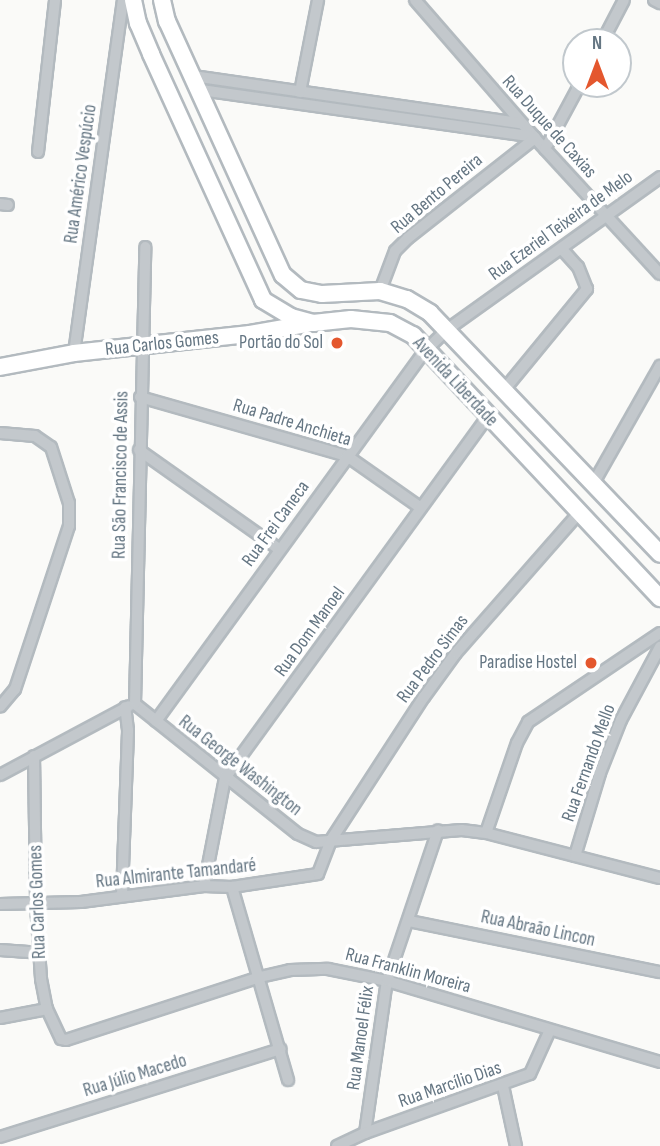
<!DOCTYPE html>
<html>
<head>
<meta charset="utf-8">
<style>
  body { margin:0 }
  #map { position:relative; width:660px; height:1146px; overflow:hidden; background:#fafaf8; font-family:"Sofia Sans Condensed",sans-serif }
  div>[style] { position:absolute }
  [style*='--x'] { left:calc(var(--x)*1px); top:calc(var(--y)*1px); width:calc(var(--w)*1px); rotate:calc(var(--a)*1deg) }
  .roads { filter:drop-shadow(2px 0 #b3babf) drop-shadow(-2px 0 #b3babf) drop-shadow(0 2px #b3babf) drop-shadow(0 -2px #b3babf) }
  .street>* { height:10px; margin:-5px; padding:0 5px; transform-origin:5px; border-radius:5px; background:#c3c8cc }
  .secondary>* { height:16px; margin:-8px; padding:0 8px; transform-origin:8px; border-radius:8px; background:#fff }
  .dots>* { width:19px; height:19px; translate:-50% -50%; box-sizing:border-box; border:4px solid #fff; border-radius:50% }
  span { translate:-50% -50%; white-space:nowrap; text-align:center; line-height:1.15; -webkit-text-stroke:7px #fff; paint-order:stroke }
  .street-label { font-size:19px; color:#657683 }
  .poi-label { font-size:19px; color:#657683 }
  .right { translate:-100% -50%; text-align:right }
  .north { position:absolute; left:562px; top:28px; width:70px; height:70px; box-sizing:border-box; background:#fff; border:2px solid #c1c8cd; border-radius:50%; rotate:0deg; font-size:19px; font-weight:700; line-height:28px; text-align:center; color:#657683 }
  .north::after { content:''; display:block; margin:auto; width:24px; height:32px; background:#e4572e; clip-path:polygon(50% 0,100% 100%,50% 72%,0 100%) }
</style>
</head>
<body>
<div id="map">
  <div class="roads">
    <div class="street">
      <i style="--x:415;--y:0;--w:181;--a:49"></i>
      <i style="--x:534;--y:137;--w:186;--a:47.4"></i>
      <i style="--x:654;--y:0;--w:7;--a:27"></i>
      <i style="--x:602;--y:42;--w:47;--a:-62.4"></i>
      <i style="--x:193;--y:76;--w:331;--a:8.2"></i>
      <i style="--x:201;--y:90;--w:336;--a:8"></i>
      <i style="--x:300;--y:92;--w:94;--a:-78.9"></i>
      <i style="--x:545;--y:149;--w:74;--a:-61.7"></i>
      <i style="--x:38;--y:152;--w:153;--a:-83.6"></i>
      <i style="--x:0;--y:204;--w:8;--a:7"></i>
      <i style="--x:380;--y:291;--w:43;--a:-69.4"></i>
      <i style="--x:395;--y:251;--w:18;--a:-45"></i>
      <i style="--x:408;--y:238;--w:162;--a:-38.2"></i>
      <i style="--x:74;--y:353;--w:356;--a:-82.1"></i>
      <i style="--x:504;--y:390;--w:131;--a:-50.6"></i>
      <i style="--x:587;--y:289;--w:24;--a:-112"></i>
      <i style="--x:578;--y:267;--w:25;--a:-132"></i>
      <i style="--x:140;--y:397;--w:215;--a:15.9"></i>
      <i style="--x:347;--y:456;--w:90;--a:35.1"></i>
      <i style="--x:0;--y:433;--w:35;--a:5"></i>
      <i style="--x:35;--y:436;--w:19;--a:35"></i>
      <i style="--x:51;--y:447;--w:59;--a:72.2"></i>
      <i style="--x:69;--y:503;--w:23;--a:90"></i>
      <i style="--x:69;--y:526;--w:172;--a:108.3"></i>
      <i style="--x:15;--y:689;--w:23;--a:130"></i>
      <i style="--x:139;--y:450;--w:171;--a:35.3"></i>
      <i style="--x:593;--y:484;--w:136;--a:-60.4"></i>
      <i style="--x:135;--y:704;--w:208;--a:38.6"></i>
      <i style="--x:298;--y:834;--w:20;--a:24"></i>
      <i style="--x:316;--y:842;--w:146;--a:-4.7"></i>
      <i style="--x:462;--y:830;--w:24;--a:7"></i>
      <i style="--x:486;--y:833;--w:180;--a:14.5"></i>
      <i style="--x:135;--y:704;--w:457;--a:-88.7"></i>
      <i style="--x:156;--y:721;--w:459;--a:-54"></i>
      <i style="--x:426;--y:350;--w:30;--a:-44"></i>
      <i style="--x:448;--y:329;--w:261;--a:-35.6"></i>
      <i style="--x:34;--y:756;--w:149;--a:89.2"></i>
      <i style="--x:36;--y:905;--w:74;--a:86.1"></i>
      <i style="--x:41;--y:979;--w:31;--a:79"></i>
      <i style="--x:47;--y:1009;--w:33;--a:65"></i>
      <i style="--x:61;--y:1039;--w:5;--a:11"></i>
      <i style="--x:66;--y:1040;--w:204;--a:-18"></i>
      <i style="--x:260;--y:977;--w:31;--a:-13"></i>
      <i style="--x:290;--y:970;--w:38;--a:-2"></i>
      <i style="--x:328;--y:969;--w:60;--a:11.5"></i>
      <i style="--x:387;--y:981;--w:285;--a:16.5"></i>
      <i style="--x:0;--y:775;--w:146;--a:-28.1"></i>
      <i style="--x:486;--y:833;--w:95;--a:-71"></i>
      <i style="--x:517;--y:743;--w:24;--a:-62"></i>
      <i style="--x:528;--y:722;--w:159;--a:-34"></i>
      <i style="--x:575;--y:856;--w:87;--a:-73.2"></i>
      <i style="--x:600;--y:773;--w:57;--a:-68.4"></i>
      <i style="--x:621;--y:720;--w:83;--a:-61.9"></i>
      <i style="--x:204;--y:886;--w:110;--a:-79"></i>
      <i style="--x:225;--y:778;--w:446;--a:-54"></i>
      <i style="--x:232;--y:887;--w:201;--a:73.8"></i>
      <i style="--x:122;--y:895;--w:165;--a:-87.9"></i>
      <i style="--x:128;--y:730;--w:23;--a:-97"></i>
      <i style="--x:0;--y:904;--w:81;--a:-1.4"></i>
      <i style="--x:81;--y:902;--w:124;--a:-7.4"></i>
      <i style="--x:204;--y:886;--w:28;--a:2"></i>
      <i style="--x:232;--y:887;--w:87;--a:-8.6"></i>
      <i style="--x:318;--y:874;--w:36;--a:-69"></i>
      <i style="--x:331;--y:840;--w:171;--a:-57"></i>
      <i style="--x:424;--y:697;--w:54;--a:-54"></i>
      <i style="--x:456;--y:653;--w:186;--a:-48.7"></i>
      <i style="--x:409;--y:921;--w:256;--a:11.5"></i>
      <i style="--x:0;--y:950;--w:39;--a:4"></i>
      <i style="--x:0;--y:1018;--w:48;--a:-10.8"></i>
      <i style="--x:503;--y:1086;--w:61;--a:77.8"></i>
      <i style="--x:365;--y:1133;--w:154;--a:-81.8"></i>
      <i style="--x:387;--y:981;--w:159;--a:-71.3"></i>
      <i style="--x:0;--y:1137;--w:294;--a:-17.4"></i>
      <i style="--x:337;--y:1146;--w:31;--a:-25"></i>
      <i style="--x:365;--y:1133;--w:175;--a:-19.7"></i>
      <i style="--x:530;--y:1074;--w:48;--a:-65.6"></i>
    </div>
    <div class="secondary">
      <i style="--x:133;--y:0;--w:24;--a:78"></i>
      <i style="--x:138;--y:23;--w:34;--a:67"></i>
      <i style="--x:151;--y:54;--w:270;--a:65.5"></i>
      <i style="--x:263;--y:300;--w:33;--a:31"></i>
      <i style="--x:291;--y:317;--w:23;--a:15"></i>
      <i style="--x:313;--y:323;--w:38;--a:-6"></i>
      <i style="--x:351;--y:319;--w:39;--a:6"></i>
      <i style="--x:390;--y:323;--w:26;--a:28"></i>
      <i style="--x:413;--y:335;--w:361;--a:46.8"></i>
      <i style="--x:162;--y:0;--w:22;--a:77"></i>
      <i style="--x:167;--y:21;--w:279;--a:65.5"></i>
      <i style="--x:283;--y:275;--w:23;--a:40"></i>
      <i style="--x:301;--y:290;--w:21;--a:11"></i>
      <i style="--x:322;--y:294;--w:58;--a:-3"></i>
      <i style="--x:380;--y:291;--w:28;--a:17"></i>
      <i style="--x:407;--y:299;--w:27;--a:31"></i>
      <i style="--x:430;--y:313;--w:333;--a:46.3"></i>
      <i style="--x:0;--y:367;--w:75;--a:-10.7"></i>
      <i style="--x:74;--y:353;--w:177;--a:-6.2"></i>
      <i style="--x:250;--y:334;--w:58;--a:-10"></i>
    </div>
  </div>
  <div class="dots">
    <i style="left:337px;top:343px;background:#e4572e"></i>
    <i style="left:591px;top:663px;background:#e4572e"></i>
  </div>
  <div class="street-label">
    <span style="left:549px;top:127px;rotate:48deg">Rua Duque de Caxias</span>
    <span style="left:81px;top:174px;rotate:-82deg">Rua Américo Vespúcio</span>
    <span style="left:437px;top:194px;rotate:-40deg">Rua Bento Pereira</span>
    <span style="left:561px;top:226px;rotate:-36deg">Rua Ezeriel Teixeira de Melo</span>
    <span style="left:162px;top:344px;rotate:-6deg">Rua Carlos Gomes</span>
    <span style="left:455px;top:382px;rotate:47deg">Avenida Liberdade</span>
    <span style="left:292px;top:423px;rotate:17deg">Rua Padre Anchieta</span>
    <span style="left:121px;top:475px;rotate:-89deg">Rua São Francisco de Assis</span>
    <span style="left:276px;top:524px;rotate:-54deg">Rua Frei Caneca</span>
    <span style="left:310px;top:632px;rotate:-54deg">Rua Dom Manoel</span>
    <span style="left:433px;top:659px;rotate:-53deg">Rua Pedro Simas</span>
    <span style="left:589px;top:763px;rotate:-70deg">Rua Fernando Mello</span>
    <span style="left:240px;top:766px;rotate:38deg">Rua George Washington</span>
    <span style="left:176px;top:874px;rotate:-6deg">Rua Almirante Tamandaré</span>
    <span style="left:38px;top:902px;rotate:-92deg">Rua Carlos Gomes</span>
    <span style="left:538px;top:929px;rotate:12deg">Rua Abraão Lincon</span>
    <span style="left:408px;top:971px;rotate:15deg">Rua Franklin Moreira</span>
    <span style="left:361px;top:1038px;rotate:-82deg">Rua Manoel Félix</span>
    <span style="left:135px;top:1076px;rotate:-17deg">Rua Júlio Macedo</span>
    <span style="left:450px;top:1085px;rotate:-19deg">Rua Marcílio Dias</span>
  </div>
  <div class="poi-label">
    <span class="right" style="left:323px;top:343px">Portão do Sol</span>
    <span class="right" style="left:577px;top:663px">Paradise Hostel</span>
  </div>
  <div class="north">N</div>
</div>
</body>
</html>
